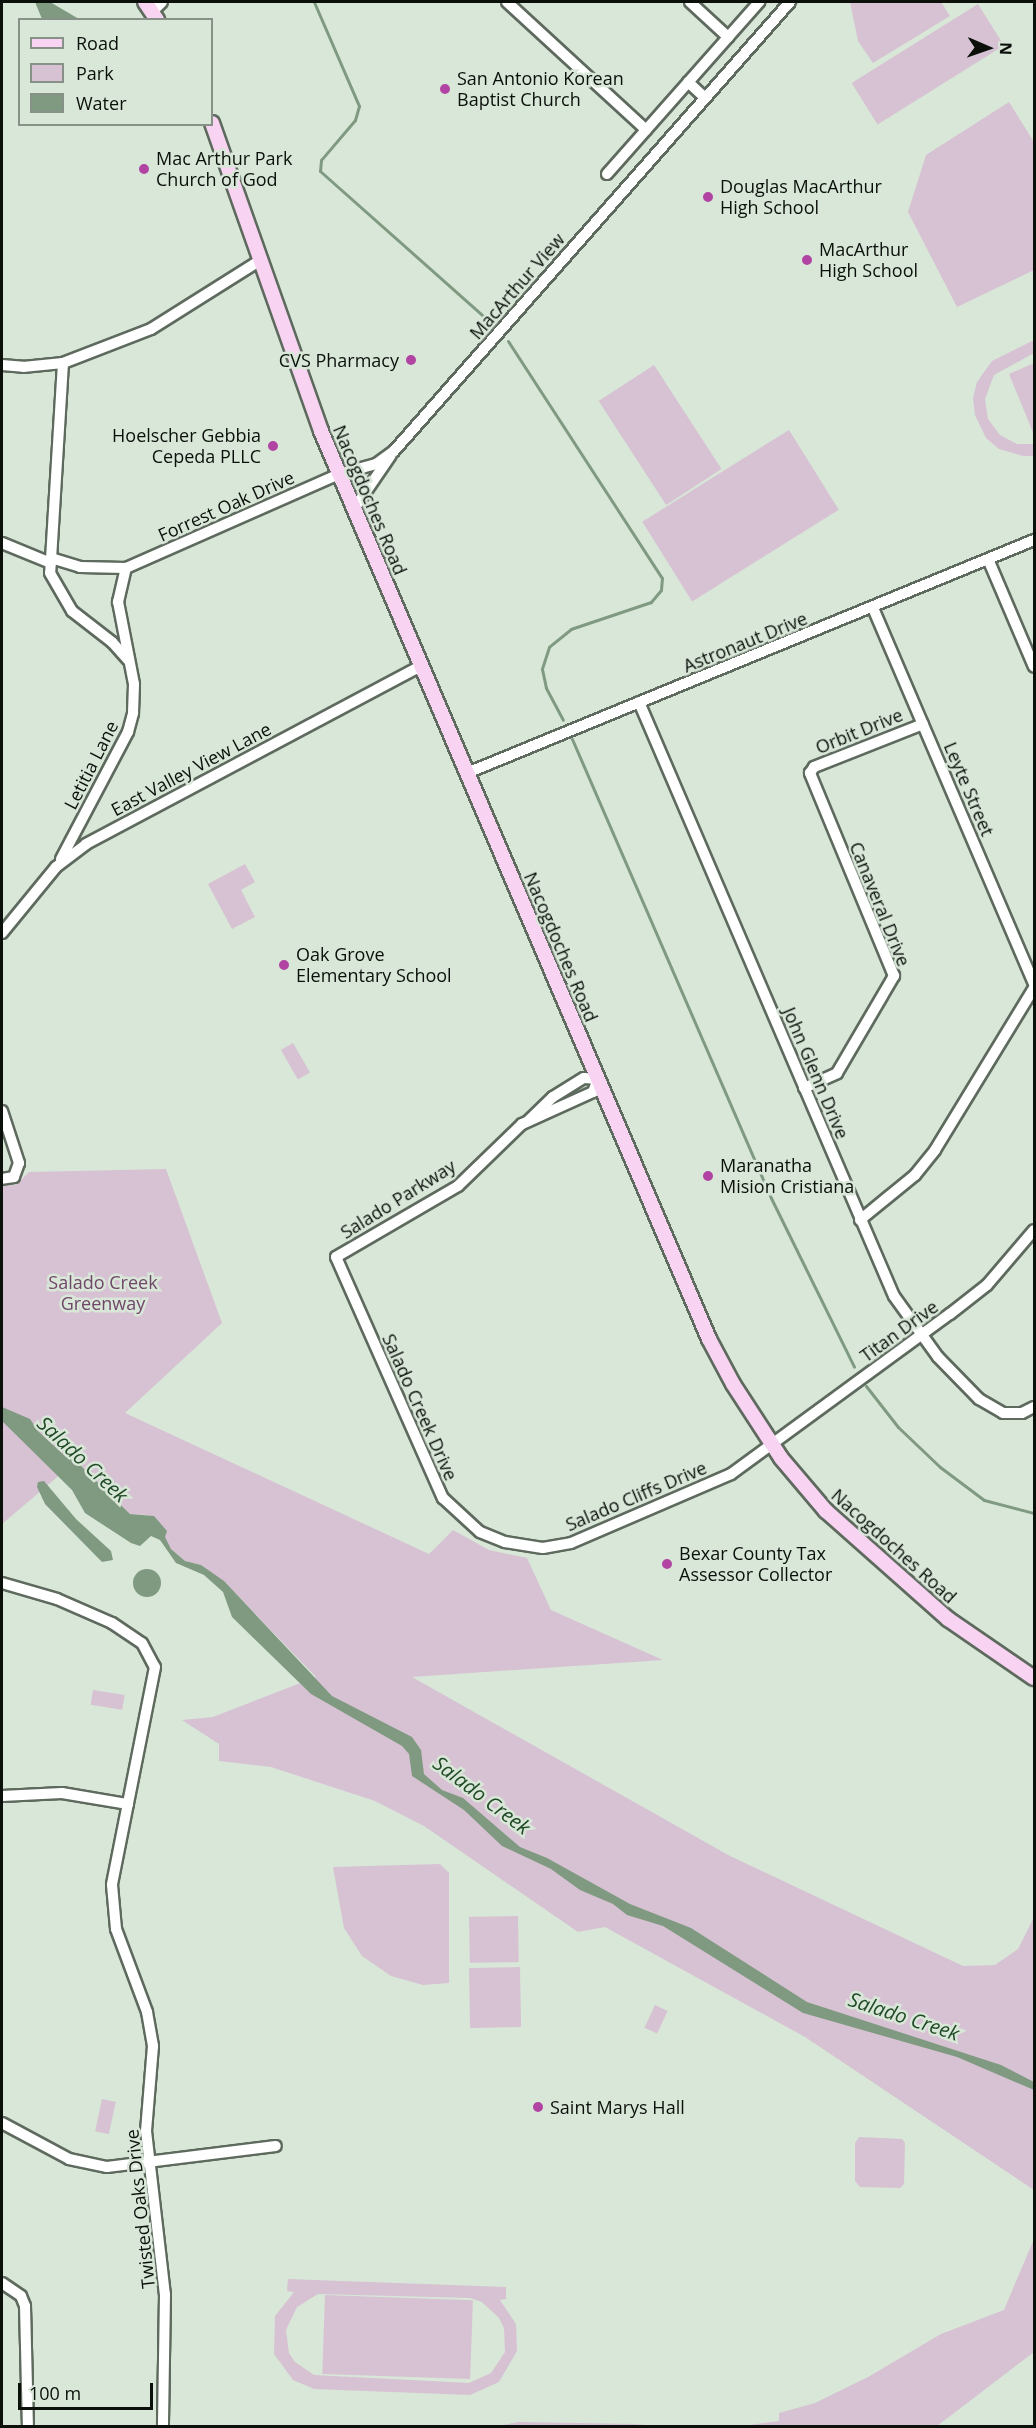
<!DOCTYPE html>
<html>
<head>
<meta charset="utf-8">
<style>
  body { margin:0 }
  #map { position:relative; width:1036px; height:2428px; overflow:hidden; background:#d9e7d9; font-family:"Open Sans",sans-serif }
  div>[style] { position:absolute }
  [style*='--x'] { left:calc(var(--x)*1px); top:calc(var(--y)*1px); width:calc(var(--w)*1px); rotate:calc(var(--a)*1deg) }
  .green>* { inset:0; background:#d6c2d2; transform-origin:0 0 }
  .water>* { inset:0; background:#809a82 }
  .round { border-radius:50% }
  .stream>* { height:3px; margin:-1.5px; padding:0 1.5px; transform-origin:1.5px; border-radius:1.5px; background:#809a82 }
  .roads { filter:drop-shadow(2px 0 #5e6a5e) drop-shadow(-2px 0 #5e6a5e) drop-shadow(0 2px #5e6a5e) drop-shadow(0 -2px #5e6a5e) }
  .minor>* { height:10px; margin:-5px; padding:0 5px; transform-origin:5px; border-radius:5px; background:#fff }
  .major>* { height:14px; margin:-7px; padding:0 7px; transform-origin:7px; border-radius:7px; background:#f9d4f2 }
  .dots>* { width:16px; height:16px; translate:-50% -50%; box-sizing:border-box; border:3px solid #d9e7d9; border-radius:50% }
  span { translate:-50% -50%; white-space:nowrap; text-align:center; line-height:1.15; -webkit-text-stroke:5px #d9e7d9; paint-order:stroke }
  .poi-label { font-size:18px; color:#0b100b }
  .left { translate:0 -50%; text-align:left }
  .right { translate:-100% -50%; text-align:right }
  .street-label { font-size:18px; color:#0b100b }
  .park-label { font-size:18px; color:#704669 }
  .water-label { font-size:20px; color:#204a26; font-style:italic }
  .frame { position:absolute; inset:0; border:3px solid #0b100b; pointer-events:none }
  .legend { position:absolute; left:18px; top:18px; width:195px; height:108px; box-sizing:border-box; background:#d9e7d9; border:2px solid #879187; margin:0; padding:8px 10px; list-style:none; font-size:18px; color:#0b100b }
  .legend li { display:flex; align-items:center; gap:12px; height:30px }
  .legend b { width:30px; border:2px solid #879187 }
  .north { position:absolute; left:958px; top:18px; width:60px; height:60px; -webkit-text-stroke:4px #d9e7d9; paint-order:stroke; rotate:92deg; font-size:16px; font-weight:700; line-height:24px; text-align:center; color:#0b100b }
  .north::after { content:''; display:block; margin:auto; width:21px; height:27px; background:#0b100b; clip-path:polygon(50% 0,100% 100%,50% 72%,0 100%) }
  .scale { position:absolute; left:18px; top:2383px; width:135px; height:27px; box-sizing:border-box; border:3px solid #0b100b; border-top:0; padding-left:8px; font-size:18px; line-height:21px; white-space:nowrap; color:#0b100b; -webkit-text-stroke:4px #d9e7d9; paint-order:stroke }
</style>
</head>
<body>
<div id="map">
  <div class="green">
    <i style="clip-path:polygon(850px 2px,941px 2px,950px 16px,873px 63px,858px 41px)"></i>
    <i style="left:978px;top:4px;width:49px;height:149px;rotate:58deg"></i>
    <i style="clip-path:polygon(1009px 102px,1034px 142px,1034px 270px,957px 307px,908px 212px,926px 155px)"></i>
    <i style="clip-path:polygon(1034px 340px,1034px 353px,994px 375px,985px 399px,988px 419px,1000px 435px,1017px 444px,1034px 444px,1034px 456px,1023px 456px,999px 449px,986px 438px,975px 415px,973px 398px,977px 382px,992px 361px)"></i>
    <i style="clip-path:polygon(1034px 363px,1034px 435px,1009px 374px)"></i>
    <i style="left:654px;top:365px;width:124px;height:66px;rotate:57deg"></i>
    <i style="left:789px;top:430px;width:94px;height:173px;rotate:58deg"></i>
    <i style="clip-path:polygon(245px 864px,255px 882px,241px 890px,255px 917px,232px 929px,208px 884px)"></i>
    <i style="left:293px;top:1043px;width:34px;height:14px;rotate:60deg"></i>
    <i style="clip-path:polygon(166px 1169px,222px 1323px,125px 1413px,429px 1554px,453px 1530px,489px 1550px,527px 1558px,551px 1610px,663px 1660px,412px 1677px,730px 1856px,963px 1966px,995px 1965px,1018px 1949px,1034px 1917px,1034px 2190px,805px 2037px,605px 1927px,578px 1932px,424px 1826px,375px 1801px,271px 1767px,219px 1761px,219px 1744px,182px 1720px,213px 1717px,316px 1677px,237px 1595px,201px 1565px,185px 1561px,171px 1549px,148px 1515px,130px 1514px,76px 1461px,2px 1524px,2px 1185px,16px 1185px,29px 1172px)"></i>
    <i style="left:93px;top:1690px;width:32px;height:15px;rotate:9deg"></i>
    <i style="clip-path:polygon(440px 1864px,449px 1873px,449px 1983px,423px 1985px,391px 1976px,362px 1956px,344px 1928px,333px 1867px)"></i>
    <i style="left:518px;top:1916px;width:46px;height:49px;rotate:89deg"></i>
    <i style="left:520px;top:1967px;width:60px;height:51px;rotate:89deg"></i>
    <i style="left:655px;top:2005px;width:14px;height:25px;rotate:25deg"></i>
    <i style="left:102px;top:2099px;width:14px;height:33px;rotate:12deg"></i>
    <i style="clip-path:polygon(859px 2137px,902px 2139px,905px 2143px,904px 2184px,900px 2188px,860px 2187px,855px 2181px,855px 2143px)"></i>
    <i style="clip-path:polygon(1034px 2239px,1034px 2352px,937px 2426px,742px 2426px,779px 2421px,779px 2413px,815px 2403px,868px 2377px,941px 2334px,1004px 2310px)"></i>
    <i style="clip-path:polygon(evenodd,288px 2279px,506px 2287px,506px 2299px,500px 2300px,516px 2324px,517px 2351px,499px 2382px,470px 2395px,314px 2389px,293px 2380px,274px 2354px,275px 2316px,294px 2292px,287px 2291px,288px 2279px,318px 2294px,470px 2298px,482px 2302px,499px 2318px,504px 2328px,505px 2352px,491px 2373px,469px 2383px,314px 2375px,295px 2362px,289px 2353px,286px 2330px,297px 2307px,318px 2294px)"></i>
    <i style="left:325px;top:2295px;width:148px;height:79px;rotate:2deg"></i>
    <i style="clip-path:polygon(519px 2422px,634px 2424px,662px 2426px,497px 2426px)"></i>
  </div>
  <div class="water">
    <i style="clip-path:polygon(35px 2px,50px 2px,79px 19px,42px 19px)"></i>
    <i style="clip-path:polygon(2px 1407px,30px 1419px,39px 1432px,66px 1457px,76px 1461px,130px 1514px,154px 1516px,167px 1531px,165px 1537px,171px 1549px,185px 1561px,201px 1565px,224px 1581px,332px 1696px,412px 1737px,421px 1750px,424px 1774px,442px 1790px,463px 1798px,520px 1847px,547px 1858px,630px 1904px,691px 1928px,807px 2002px,1001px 2065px,1034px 2082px,1034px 2090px,957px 2057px,803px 2013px,663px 1926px,627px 1915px,613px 1904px,580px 1890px,551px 1869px,502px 1846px,464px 1810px,412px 1776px,409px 1754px,402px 1746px,311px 1694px,232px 1617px,223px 1592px,204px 1575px,176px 1563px,160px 1540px,151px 1536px,140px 1546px,131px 1543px,85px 1513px,72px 1490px,2px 1421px)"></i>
    <i style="clip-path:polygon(44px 1481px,76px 1519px,111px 1551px,113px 1560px,102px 1562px,45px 1504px,37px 1487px,38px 1482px)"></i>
    <i class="round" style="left:133px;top:1569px;width:28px;height:28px"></i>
  </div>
  <div class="stream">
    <i style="--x:314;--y:2;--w:113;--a:66.6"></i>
    <i style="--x:359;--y:106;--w:15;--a:106"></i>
    <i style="--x:355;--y:120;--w:52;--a:130.4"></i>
    <i style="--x:321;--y:160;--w:11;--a:95"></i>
    <i style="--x:320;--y:171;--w:226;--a:41.6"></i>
    <i style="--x:508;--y:341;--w:283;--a:57"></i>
    <i style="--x:662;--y:578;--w:12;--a:95"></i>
    <i style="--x:661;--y:590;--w:16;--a:130"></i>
    <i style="--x:651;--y:602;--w:84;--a:161.4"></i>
    <i style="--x:571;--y:629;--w:28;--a:141"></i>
    <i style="--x:549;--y:647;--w:23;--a:108"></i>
    <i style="--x:542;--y:669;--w:19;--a:78"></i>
    <i style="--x:546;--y:688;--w:36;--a:62"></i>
    <i style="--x:572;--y:739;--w:500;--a:66.56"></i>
    <i style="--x:771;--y:1198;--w:188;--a:63.8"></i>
    <i style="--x:866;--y:1386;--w:52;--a:52"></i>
    <i style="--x:898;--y:1427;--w:58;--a:43.6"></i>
    <i style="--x:940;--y:1467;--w:55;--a:36.9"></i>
    <i style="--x:984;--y:1500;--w:52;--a:14.6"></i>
  </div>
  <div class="roads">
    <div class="minor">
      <i style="--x:507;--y:2;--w:189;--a:42.6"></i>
      <i style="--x:690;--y:2;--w:52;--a:42.6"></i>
      <i style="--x:152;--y:12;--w:14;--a:-45"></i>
      <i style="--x:688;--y:82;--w:23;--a:43"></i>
      <i style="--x:607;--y:174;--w:230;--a:-48.5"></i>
      <i style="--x:63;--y:363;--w:210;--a:93.5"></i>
      <i style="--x:50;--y:573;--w:44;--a:59.9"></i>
      <i style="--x:72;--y:611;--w:51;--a:37.8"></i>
      <i style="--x:112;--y:642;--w:24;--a:48"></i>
      <i style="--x:2;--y:365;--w:21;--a:5"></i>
      <i style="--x:23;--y:367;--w:40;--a:-5.7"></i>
      <i style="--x:63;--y:363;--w:94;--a:-21.1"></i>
      <i style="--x:151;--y:329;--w:131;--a:-32.2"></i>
      <i style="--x:354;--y:509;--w:65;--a:-55.6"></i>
      <i style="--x:2;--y:543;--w:53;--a:22.2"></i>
      <i style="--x:51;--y:558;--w:30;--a:17"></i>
      <i style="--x:80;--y:567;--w:46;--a:1.2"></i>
      <i style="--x:126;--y:568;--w:233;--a:-23.8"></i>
      <i style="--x:339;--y:474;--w:38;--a:-15"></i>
      <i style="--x:376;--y:464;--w:22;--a:-36"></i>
      <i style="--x:394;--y:451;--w:599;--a:-48.59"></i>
      <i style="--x:988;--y:559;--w:117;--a:66.9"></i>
      <i style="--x:873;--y:608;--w:409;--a:66.8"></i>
      <i style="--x:639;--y:702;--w:646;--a:66.77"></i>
      <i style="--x:894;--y:1296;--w:75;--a:54.2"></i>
      <i style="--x:938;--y:1357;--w:59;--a:45.7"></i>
      <i style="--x:979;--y:1399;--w:28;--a:30"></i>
      <i style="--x:1003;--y:1413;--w:19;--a:0"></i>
      <i style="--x:1022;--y:1413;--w:13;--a:-27"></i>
      <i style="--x:467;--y:773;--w:613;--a:-22.34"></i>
      <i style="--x:61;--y:859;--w:144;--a:-62.2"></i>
      <i style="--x:128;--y:732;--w:20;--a:-75"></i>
      <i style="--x:133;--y:713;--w:29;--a:-88"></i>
      <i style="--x:134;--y:684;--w:84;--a:-101"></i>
      <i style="--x:118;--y:602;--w:35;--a:-77"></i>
      <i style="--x:2;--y:933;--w:85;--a:-50.7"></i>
      <i style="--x:56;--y:867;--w:38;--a:-37"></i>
      <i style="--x:86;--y:844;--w:379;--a:-28"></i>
      <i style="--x:804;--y:1088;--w:36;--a:-24"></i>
      <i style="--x:837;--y:1073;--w:113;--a:-59.6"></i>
      <i style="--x:894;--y:976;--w:220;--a:-112.5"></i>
      <i style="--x:810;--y:773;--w:7;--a:-56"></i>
      <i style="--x:814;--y:767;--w:117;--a:-21.5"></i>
      <i style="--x:2;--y:1111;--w:55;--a:71.9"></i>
      <i style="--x:19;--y:1163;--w:15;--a:110"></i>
      <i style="--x:14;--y:1177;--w:12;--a:171"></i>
      <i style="--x:529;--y:1120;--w:33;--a:-44"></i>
      <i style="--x:553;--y:1097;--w:36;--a:-32"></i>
      <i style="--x:584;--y:1078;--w:14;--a:4"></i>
      <i style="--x:598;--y:1079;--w:14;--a:111"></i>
      <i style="--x:593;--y:1092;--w:78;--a:155.7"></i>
      <i style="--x:522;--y:1124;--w:89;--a:135.9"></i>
      <i style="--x:458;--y:1186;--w:141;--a:149.8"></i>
      <i style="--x:336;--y:1257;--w:264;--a:66.1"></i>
      <i style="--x:443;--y:1498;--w:50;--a:42.6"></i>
      <i style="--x:480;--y:1532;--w:27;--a:22"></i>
      <i style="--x:505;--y:1542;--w:38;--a:9"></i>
      <i style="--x:543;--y:1548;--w:28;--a:-10"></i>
      <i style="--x:571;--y:1543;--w:174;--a:-23.3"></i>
      <i style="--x:731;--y:1474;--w:271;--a:-36.2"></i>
      <i style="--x:950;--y:1314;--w:47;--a:-38.1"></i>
      <i style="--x:987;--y:1285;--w:72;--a:-49.5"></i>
      <i style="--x:860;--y:1220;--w:71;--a:-39.3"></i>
      <i style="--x:915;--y:1175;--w:32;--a:-51"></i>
      <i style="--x:935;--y:1150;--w:190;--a:-58.6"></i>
      <i style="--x:2;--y:1583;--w:57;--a:16.2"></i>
      <i style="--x:57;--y:1599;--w:60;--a:23.6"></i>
      <i style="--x:112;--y:1623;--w:36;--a:34"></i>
      <i style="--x:142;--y:1643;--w:27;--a:62"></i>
      <i style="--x:155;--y:1667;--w:222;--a:101.2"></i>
      <i style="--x:112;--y:1885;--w:44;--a:84.8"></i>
      <i style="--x:116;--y:1929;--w:89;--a:69.5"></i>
      <i style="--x:147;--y:2012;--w:35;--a:80"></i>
      <i style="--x:153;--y:2046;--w:85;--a:94.7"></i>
      <i style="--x:146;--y:2131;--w:165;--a:83.4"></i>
      <i style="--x:165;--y:2295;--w:131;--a:90.9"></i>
      <i style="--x:2;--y:1796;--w:60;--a:-2.9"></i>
      <i style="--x:62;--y:1793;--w:67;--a:9.5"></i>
      <i style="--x:2;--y:2123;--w:76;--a:28.2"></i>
      <i style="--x:69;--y:2159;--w:39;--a:12"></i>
      <i style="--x:107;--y:2167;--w:170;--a:-7.1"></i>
      <i style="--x:2;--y:2283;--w:23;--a:34"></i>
      <i style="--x:21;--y:2296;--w:11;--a:68"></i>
      <i style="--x:25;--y:2306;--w:120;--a:88.6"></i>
    </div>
    <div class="major">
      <i style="--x:145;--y:2;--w:22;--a:56"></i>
      <i style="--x:212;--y:123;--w:327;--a:70.5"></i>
      <i style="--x:321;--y:431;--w:987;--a:66.86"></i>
      <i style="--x:709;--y:1339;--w:51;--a:61.9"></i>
      <i style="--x:733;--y:1384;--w:88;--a:57"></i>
      <i style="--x:781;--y:1458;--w:70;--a:49.7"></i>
      <i style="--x:826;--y:1511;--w:163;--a:41.5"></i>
      <i style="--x:948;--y:1619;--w:104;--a:34.5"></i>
    </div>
  </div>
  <div class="dots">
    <i style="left:445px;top:89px;background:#b144a3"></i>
    <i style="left:144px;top:169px;background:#b144a3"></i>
    <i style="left:708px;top:197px;background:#b144a3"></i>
    <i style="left:807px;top:260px;background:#b144a3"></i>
    <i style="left:411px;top:360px;background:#b144a3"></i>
    <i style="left:273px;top:446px;background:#b144a3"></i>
    <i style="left:284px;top:965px;background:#b144a3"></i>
    <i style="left:708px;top:1176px;background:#b144a3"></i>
    <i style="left:667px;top:1564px;background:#b144a3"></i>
    <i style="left:538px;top:2107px;background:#b144a3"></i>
  </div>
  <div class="poi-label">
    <span class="left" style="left:457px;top:89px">San Antonio Korean<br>Baptist Church</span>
    <span class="left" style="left:156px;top:169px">Mac Arthur Park<br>Church of God</span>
    <span class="left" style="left:720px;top:197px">Douglas MacArthur<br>High School</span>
    <span class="left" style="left:819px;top:260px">MacArthur<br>High School</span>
    <span class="right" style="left:399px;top:360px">CVS Pharmacy</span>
    <span class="right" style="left:261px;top:446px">Hoelscher Gebbia<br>Cepeda PLLC</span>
    <span class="left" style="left:296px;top:965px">Oak Grove<br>Elementary School</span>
    <span class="left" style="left:720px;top:1176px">Maranatha<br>Mision Cristiana</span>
    <span class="left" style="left:679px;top:1564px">Bexar County Tax<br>Assessor Collector</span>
    <span class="left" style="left:550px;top:2107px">Saint Marys Hall</span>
  </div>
  <div class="street-label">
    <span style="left:517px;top:286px;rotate:-49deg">MacArthur View</span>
    <span style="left:370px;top:500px;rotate:67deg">Nacogdoches Road</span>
    <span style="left:226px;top:506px;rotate:-24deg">Forrest Oak Drive</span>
    <span style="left:745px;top:642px;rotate:-22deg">Astronaut Drive</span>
    <span style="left:859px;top:731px;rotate:-22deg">Orbit Drive</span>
    <span style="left:91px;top:765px;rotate:-63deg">Letitia Lane</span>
    <span style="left:191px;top:769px;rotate:-28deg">East Valley View Lane</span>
    <span style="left:969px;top:789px;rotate:67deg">Leyte Street</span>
    <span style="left:880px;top:904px;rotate:68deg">Canaveral Drive</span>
    <span style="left:561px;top:947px;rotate:67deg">Nacogdoches Road</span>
    <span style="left:816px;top:1073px;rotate:67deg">John Glenn Drive</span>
    <span style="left:398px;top:1199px;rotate:-32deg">Salado Parkway</span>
    <span style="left:899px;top:1331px;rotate:-36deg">Titan Drive</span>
    <span style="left:420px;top:1407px;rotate:66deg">Salado Creek Drive</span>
    <span style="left:636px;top:1496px;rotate:-23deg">Salado Cliffs Drive</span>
    <span style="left:894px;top:1546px;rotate:42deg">Nacogdoches Road</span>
    <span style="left:140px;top:2209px;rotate:-96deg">Twisted Oaks Drive</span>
  </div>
  <div class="park-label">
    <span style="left:103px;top:1293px">Salado Creek<br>Greenway</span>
  </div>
  <div class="water-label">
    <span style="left:83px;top:1459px;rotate:43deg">Salado Creek</span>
    <span style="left:482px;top:1795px;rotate:37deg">Salado Creek</span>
    <span style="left:904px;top:2016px;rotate:18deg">Salado Creek</span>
  </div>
  <div class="frame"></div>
  <ul class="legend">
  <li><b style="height:8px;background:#f9d4f2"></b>Road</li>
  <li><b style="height:16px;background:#d6c2d2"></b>Park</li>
  <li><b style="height:16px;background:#809a82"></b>Water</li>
  </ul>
  <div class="north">N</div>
  <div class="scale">100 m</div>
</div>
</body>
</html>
